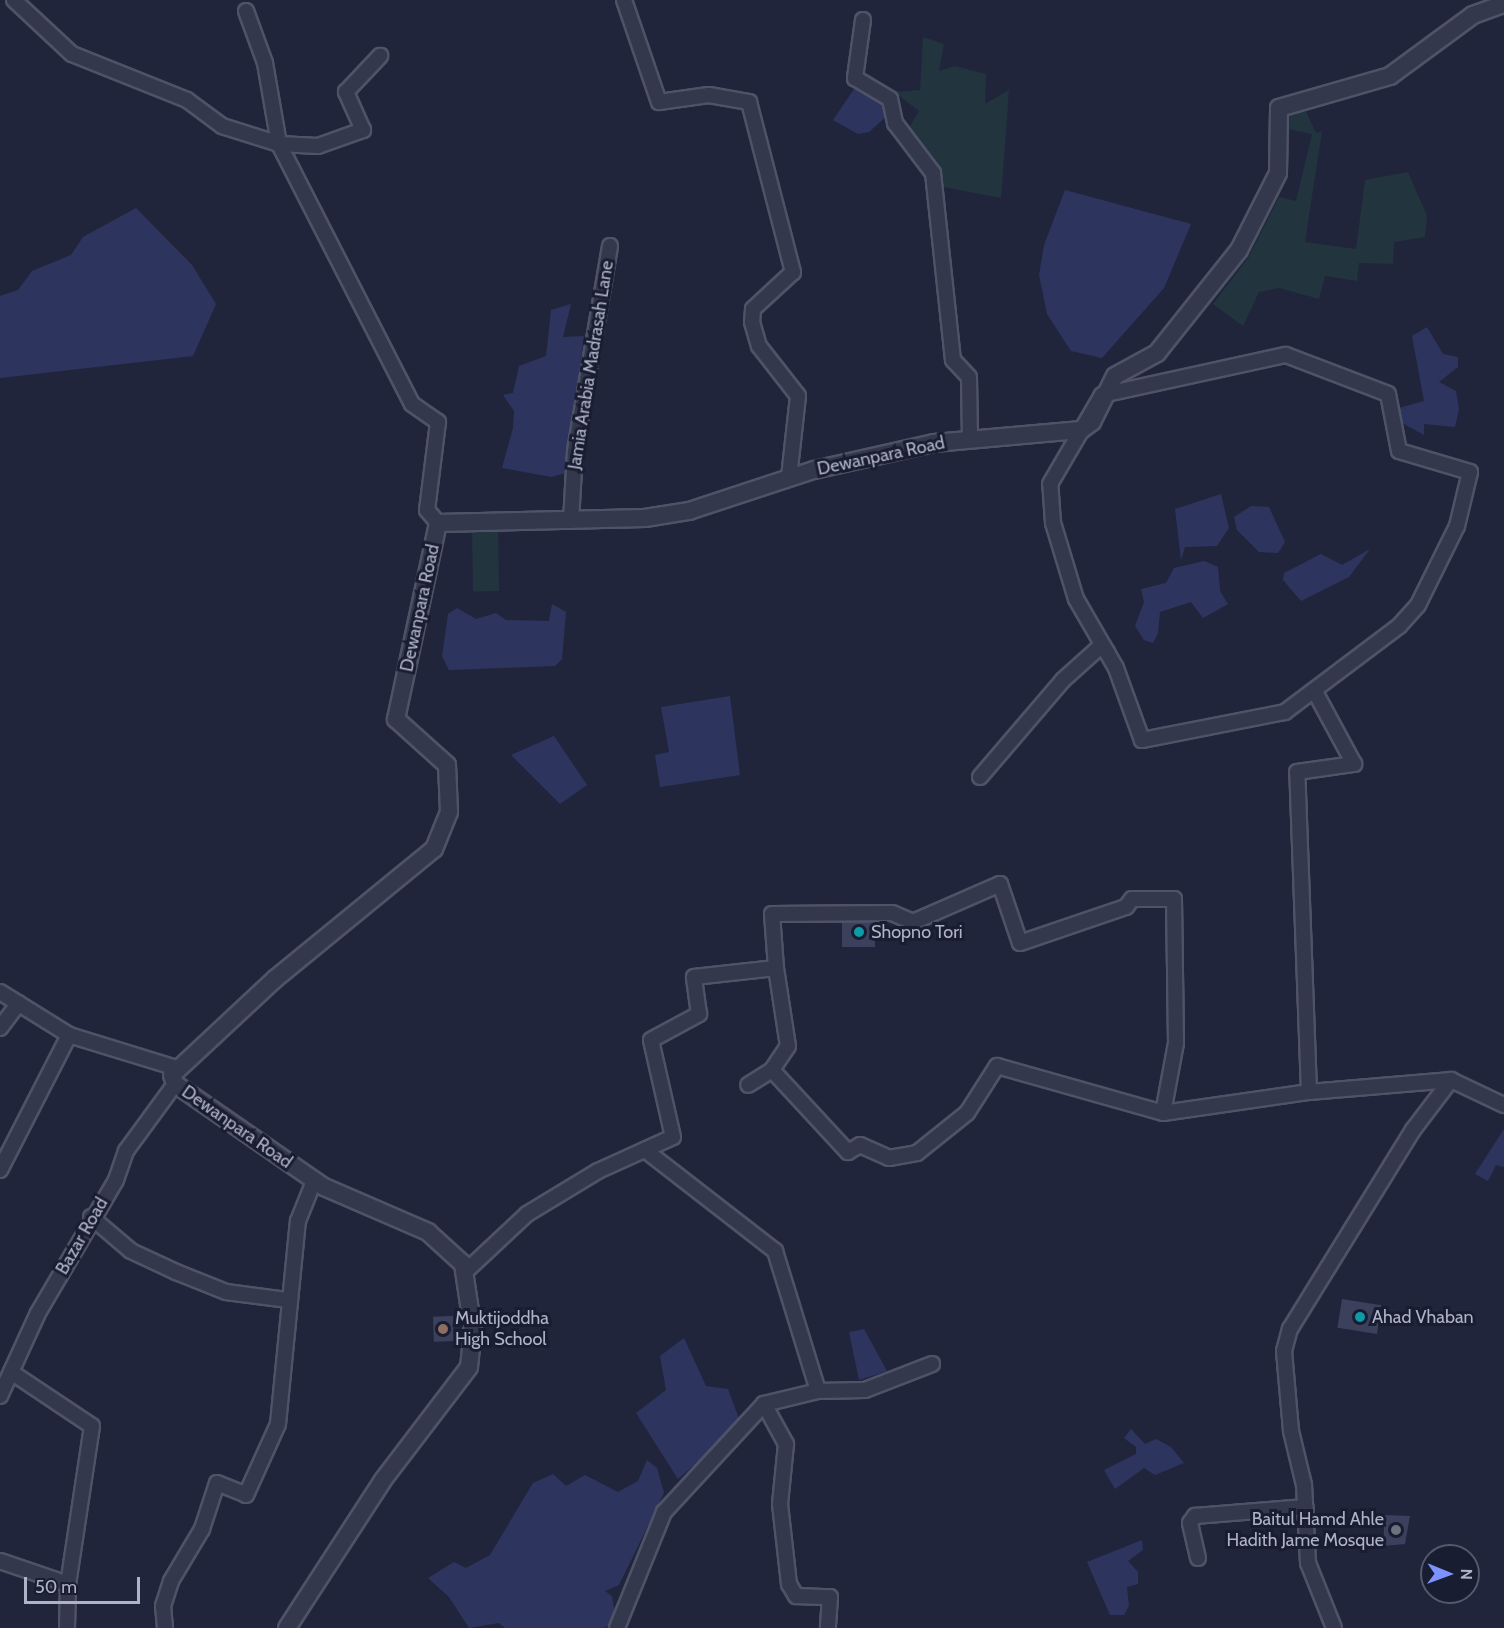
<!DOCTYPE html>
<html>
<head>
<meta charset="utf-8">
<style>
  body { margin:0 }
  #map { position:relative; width:1504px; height:1628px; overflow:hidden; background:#20253c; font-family:Cabin,sans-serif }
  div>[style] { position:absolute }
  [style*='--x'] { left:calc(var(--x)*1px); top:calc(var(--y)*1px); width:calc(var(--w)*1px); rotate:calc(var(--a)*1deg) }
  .green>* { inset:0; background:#22343d; transform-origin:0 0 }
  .water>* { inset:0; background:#2d355f }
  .building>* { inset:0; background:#3b415d; transform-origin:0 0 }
  .roads { filter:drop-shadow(2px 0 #4f5367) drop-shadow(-2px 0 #4f5367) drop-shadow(0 2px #4f5367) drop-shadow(0 -2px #4f5367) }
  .minor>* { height:14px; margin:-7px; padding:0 7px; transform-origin:7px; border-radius:7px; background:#34384c }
  .tertiary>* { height:16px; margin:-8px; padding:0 8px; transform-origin:8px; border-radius:8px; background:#34384c }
  .dots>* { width:16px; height:16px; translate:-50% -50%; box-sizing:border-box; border:3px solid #191d31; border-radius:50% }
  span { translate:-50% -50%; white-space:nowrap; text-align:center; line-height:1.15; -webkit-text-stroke:6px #191d31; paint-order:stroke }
  .street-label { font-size:18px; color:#afb3c8 }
  .poi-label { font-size:18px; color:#afb3c8 }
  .left { translate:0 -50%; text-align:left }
  .right { translate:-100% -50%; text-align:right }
  .north { position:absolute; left:1420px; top:1544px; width:60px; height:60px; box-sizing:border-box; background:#191d31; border:2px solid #55596d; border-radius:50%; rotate:91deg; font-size:16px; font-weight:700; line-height:24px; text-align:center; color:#afb3c8 }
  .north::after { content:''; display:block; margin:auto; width:21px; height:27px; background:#7d91ff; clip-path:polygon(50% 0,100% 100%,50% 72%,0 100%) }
  .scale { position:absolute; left:24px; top:1577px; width:116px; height:27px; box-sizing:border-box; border:3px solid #afb3c8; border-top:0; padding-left:8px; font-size:18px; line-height:21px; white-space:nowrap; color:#afb3c8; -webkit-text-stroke:4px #191d31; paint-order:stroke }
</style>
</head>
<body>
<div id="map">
  <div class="green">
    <i style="clip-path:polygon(923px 37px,944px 44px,939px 71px,955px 66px,986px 74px,985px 104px,1009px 90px,1001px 198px,944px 187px,909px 128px,919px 111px,894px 92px,920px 90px)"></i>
    <i style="clip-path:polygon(1306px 111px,1316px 133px,1322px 131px,1305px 242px,1356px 249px,1365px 180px,1408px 172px,1427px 216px,1425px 237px,1394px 242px,1393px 264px,1359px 263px,1357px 281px,1325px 276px,1319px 299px,1279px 288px,1259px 292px,1243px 326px,1213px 304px,1248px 258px,1279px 197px,1296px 201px,1312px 134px,1287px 129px,1289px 115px)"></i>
    <i style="left:498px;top:529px;width:62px;height:26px;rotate:89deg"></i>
  </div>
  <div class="water">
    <i style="clip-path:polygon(856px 86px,884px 104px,889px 114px,869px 132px,858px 134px,833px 120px)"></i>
    <i style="clip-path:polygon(1065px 190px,1191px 224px,1164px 288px,1102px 358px,1071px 351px,1047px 314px,1039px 275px,1044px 245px)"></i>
    <i style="clip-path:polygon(136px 208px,192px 265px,216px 304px,193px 356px,0 378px,0 296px,18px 290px,32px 271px,71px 255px,83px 237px)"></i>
    <i style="clip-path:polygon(571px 304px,563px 337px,584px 336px,566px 473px,551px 477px,502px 468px,513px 428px,514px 411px,503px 395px,513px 393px,519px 366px,546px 356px,551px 310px)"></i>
    <i style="clip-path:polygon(1427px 327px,1443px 354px,1458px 357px,1458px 367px,1439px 382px,1456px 391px,1459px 409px,1455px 427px,1424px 424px,1424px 435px,1395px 419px,1395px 409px,1424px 401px,1412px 336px)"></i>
    <i style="clip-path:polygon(1221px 494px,1229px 528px,1217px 546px,1185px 547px,1181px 560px,1175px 509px)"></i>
    <i style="clip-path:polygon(1251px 506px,1269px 507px,1285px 542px,1278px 553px,1259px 552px,1237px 530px,1234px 517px)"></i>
    <i style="clip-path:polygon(1370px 549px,1349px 577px,1301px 601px,1283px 580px,1284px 573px,1321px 554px,1342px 565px)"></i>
    <i style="clip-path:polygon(1204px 561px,1218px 567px,1220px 591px,1228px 604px,1203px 618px,1191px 602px,1160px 612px,1158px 633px,1153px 643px,1144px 640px,1135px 626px,1144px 602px,1141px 589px,1166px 583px,1174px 568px)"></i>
    <i style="clip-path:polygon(552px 604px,566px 612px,562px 659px,555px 666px,449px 670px,442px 656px,448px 614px,457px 608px,476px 619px,496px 613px,506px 620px,549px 621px)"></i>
    <i style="clip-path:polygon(730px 696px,740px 775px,660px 787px,655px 755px,669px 752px,661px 707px)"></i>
    <i style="clip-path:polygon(554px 736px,587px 785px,560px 804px,511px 755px)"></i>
    <i style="clip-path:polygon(1504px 1129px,1504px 1167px,1496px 1165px,1488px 1181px,1475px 1174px)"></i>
    <i style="clip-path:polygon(864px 1329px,887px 1371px,859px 1380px,849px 1332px)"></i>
    <i style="clip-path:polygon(684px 1338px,706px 1386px,728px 1389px,741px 1424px,678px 1479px,636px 1413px,666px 1390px,660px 1356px)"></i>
    <i style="clip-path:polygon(1131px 1429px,1145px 1444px,1156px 1439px,1171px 1447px,1184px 1463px,1155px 1475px,1144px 1468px,1115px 1489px,1104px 1470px,1136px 1454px,1136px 1447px,1124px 1438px)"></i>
    <i style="clip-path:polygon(647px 1460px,657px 1468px,664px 1493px,619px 1585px,605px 1591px,612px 1596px,616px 1621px,604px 1628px,505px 1628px,499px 1623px,469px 1628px,449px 1597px,428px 1578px,454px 1562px,466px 1568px,490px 1555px,533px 1483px,553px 1474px,566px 1486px,585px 1475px,618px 1492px,638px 1481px)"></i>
    <i style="clip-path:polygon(1142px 1540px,1143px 1550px,1128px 1561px,1138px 1572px,1138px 1584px,1127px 1587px,1129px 1606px,1124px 1615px,1110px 1615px,1087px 1562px)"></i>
  </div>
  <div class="building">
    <i style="left:842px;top:922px;width:33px;height:25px"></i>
    <i style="left:1342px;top:1299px;width:40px;height:29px;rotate:9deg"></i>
    <i style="left:453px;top:1316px;width:25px;height:20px;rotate:88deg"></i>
    <i style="clip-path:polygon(1385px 1515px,1410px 1516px,1405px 1544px,1383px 1546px)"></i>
  </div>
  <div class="roads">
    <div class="minor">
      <i style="--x:14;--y:0;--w:79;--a:43"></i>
      <i style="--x:72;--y:54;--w:124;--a:21.8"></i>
      <i style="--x:187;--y:100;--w:44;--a:36.6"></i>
      <i style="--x:222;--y:126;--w:60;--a:17.5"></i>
      <i style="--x:279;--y:144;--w:292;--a:62.9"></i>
      <i style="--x:412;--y:404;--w:32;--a:35"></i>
      <i style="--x:438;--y:422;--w:89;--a:97.1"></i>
      <i style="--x:427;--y:510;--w:17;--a:50"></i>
      <i style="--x:624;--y:0;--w:108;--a:71.1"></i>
      <i style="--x:659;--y:102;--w:50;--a:-8"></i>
      <i style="--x:709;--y:95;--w:41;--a:9.9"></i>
      <i style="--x:749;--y:102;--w:176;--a:75.5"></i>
      <i style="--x:793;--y:272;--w:54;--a:137.2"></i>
      <i style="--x:753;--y:309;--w:13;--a:94"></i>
      <i style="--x:752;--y:322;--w:25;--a:74"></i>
      <i style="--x:759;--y:346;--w:63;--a:52"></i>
      <i style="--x:798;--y:396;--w:82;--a:96.3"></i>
      <i style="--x:246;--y:11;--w:55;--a:69.9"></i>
      <i style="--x:265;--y:63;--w:82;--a:80.2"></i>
      <i style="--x:279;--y:144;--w:39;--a:3"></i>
      <i style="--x:318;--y:146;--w:48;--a:-19.6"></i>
      <i style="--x:363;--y:130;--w:42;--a:-114.1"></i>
      <i style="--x:346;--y:92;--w:50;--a:-46.6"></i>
      <i style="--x:863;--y:20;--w:59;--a:97.9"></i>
      <i style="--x:855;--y:78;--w:41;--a:31"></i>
      <i style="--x:890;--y:99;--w:25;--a:78"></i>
      <i style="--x:895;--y:123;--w:63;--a:52.8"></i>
      <i style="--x:933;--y:173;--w:188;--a:83.9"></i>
      <i style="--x:953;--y:360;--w:23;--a:47"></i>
      <i style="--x:969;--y:377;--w:61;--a:89.1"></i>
      <i style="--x:1286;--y:355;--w:109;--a:20.9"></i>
      <i style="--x:1388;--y:394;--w:58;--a:79.1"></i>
      <i style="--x:1399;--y:451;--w:74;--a:16.5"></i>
      <i style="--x:1470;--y:472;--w:56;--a:103.5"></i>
      <i style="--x:1457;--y:526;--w:88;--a:116.3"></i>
      <i style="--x:1418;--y:605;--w:28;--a:132"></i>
      <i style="--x:1399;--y:626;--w:143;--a:143"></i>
      <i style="--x:1285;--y:712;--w:146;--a:168.9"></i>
      <i style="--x:1142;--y:740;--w:77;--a:-109.9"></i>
      <i style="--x:1116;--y:668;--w:80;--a:-120.1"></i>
      <i style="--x:1076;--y:599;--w:79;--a:-106.8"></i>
      <i style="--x:1053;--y:523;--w:39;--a:-94"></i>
      <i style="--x:1050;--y:484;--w:103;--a:-59.7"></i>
      <i style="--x:1102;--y:395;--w:188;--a:-12.3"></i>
      <i style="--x:571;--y:521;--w:70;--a:-86.7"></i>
      <i style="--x:575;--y:451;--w:208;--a:-80.3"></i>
      <i style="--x:980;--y:777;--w:128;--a:-49.4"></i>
      <i style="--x:1063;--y:680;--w:52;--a:-41.9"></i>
      <i style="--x:1102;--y:645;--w:9;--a:54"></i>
      <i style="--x:776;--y:968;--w:54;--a:-94.2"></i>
      <i style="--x:772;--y:914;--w:120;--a:-0.5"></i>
      <i style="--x:892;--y:913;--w:23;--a:23"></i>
      <i style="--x:913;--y:922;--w:95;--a:-23.6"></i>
      <i style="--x:1000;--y:884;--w:62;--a:71.3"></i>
      <i style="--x:1020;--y:943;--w:112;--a:-18.8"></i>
      <i style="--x:1126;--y:907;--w:10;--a:-53"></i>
      <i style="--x:1132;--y:899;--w:42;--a:0"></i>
      <i style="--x:1174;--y:899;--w:144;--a:89.2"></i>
      <i style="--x:1176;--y:1043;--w:71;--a:100.5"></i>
      <i style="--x:0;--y:992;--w:81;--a:31.9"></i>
      <i style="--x:69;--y:1035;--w:112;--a:17.1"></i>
      <i style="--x:0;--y:1028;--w:31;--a:-53"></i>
      <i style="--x:772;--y:1070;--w:112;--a:47.2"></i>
      <i style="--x:848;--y:1152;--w:14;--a:-30"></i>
      <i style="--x:860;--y:1145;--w:32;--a:24"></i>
      <i style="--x:889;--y:1158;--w:28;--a:-10"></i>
      <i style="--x:917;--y:1153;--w:64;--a:-38.7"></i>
      <i style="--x:967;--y:1113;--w:56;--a:-57.4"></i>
      <i style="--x:997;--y:1066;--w:173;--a:15.8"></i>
      <i style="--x:1163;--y:1113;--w:148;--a:-8.2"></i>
      <i style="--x:1309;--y:1092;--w:143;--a:-4.8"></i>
      <i style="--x:1451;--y:1080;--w:59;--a:25.3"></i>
      <i style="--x:1309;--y:1092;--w:320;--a:-92.1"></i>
      <i style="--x:1297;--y:772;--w:58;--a:-8"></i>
      <i style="--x:1354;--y:764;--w:84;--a:-118.4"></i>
      <i style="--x:645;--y:1150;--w:165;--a:37.8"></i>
      <i style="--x:775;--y:1251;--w:146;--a:72.9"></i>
      <i style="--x:818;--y:1391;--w:56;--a:166.5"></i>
      <i style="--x:764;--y:1404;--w:46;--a:61.2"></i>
      <i style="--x:786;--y:1444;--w:60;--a:95.7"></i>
      <i style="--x:780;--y:1504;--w:81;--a:83.6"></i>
      <i style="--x:789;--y:1584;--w:14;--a:60"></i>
      <i style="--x:796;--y:1596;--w:34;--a:2"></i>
      <i style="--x:830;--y:1597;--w:31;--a:94"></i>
      <i style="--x:0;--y:1170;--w:152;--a:-62.9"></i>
      <i style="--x:91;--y:1217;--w:52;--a:40.4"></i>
      <i style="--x:131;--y:1251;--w:50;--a:25"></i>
      <i style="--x:176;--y:1272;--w:54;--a:21.8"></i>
      <i style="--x:226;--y:1292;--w:63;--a:7.4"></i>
      <i style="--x:464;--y:1273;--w:86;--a:-43.1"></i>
      <i style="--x:527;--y:1214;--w:83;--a:-31.2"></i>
      <i style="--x:598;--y:1171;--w:82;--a:-24.4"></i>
      <i style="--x:673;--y:1137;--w:99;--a:-102.8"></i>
      <i style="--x:651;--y:1040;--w:55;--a:-28.4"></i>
      <i style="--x:699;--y:1014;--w:37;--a:-98"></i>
      <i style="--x:694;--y:977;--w:82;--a:-6.3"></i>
      <i style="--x:776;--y:968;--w:79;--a:81.3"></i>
      <i style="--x:788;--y:1046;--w:29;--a:124"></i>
      <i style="--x:772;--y:1070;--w:28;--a:148"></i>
      <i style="--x:11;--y:1372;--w:97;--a:33.7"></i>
      <i style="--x:92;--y:1426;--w:160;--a:98.6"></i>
      <i style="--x:818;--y:1391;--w:47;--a:-1.2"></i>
      <i style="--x:865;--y:1390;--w:72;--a:-21.2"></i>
      <i style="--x:0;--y:1396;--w:91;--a:-65.4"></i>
      <i style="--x:38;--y:1313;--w:154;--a:-59.6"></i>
      <i style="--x:116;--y:1180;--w:31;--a:-71"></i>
      <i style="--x:126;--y:1151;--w:83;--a:-53.8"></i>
      <i style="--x:1198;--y:1558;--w:36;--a:-103"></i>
      <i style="--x:1190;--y:1523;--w:9;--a:-54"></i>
      <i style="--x:1195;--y:1516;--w:111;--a:-4.6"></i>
      <i style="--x:0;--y:1561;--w:72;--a:18.7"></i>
      <i style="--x:68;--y:1584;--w:44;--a:91.3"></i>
      <i style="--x:165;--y:1628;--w:22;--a:-95"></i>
      <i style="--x:163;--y:1606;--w:26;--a:-72"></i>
      <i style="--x:171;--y:1581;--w:61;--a:-59.2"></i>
      <i style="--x:202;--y:1529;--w:48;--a:-71.9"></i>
      <i style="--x:217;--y:1483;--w:31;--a:22"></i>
      <i style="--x:246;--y:1495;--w:78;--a:-65.7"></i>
      <i style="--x:278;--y:1424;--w:204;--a:-84.4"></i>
      <i style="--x:298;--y:1221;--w:43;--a:-68.2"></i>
      <i style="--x:617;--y:1628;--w:125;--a:-67.9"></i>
      <i style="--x:664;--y:1512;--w:147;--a:-47.2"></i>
      <i style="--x:1334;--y:1628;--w:70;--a:-111.8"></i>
      <i style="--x:1308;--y:1563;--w:78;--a:-92.9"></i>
      <i style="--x:1304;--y:1485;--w:56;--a:-103.5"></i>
      <i style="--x:1291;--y:1431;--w:80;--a:-95"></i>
      <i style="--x:1284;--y:1351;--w:23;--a:-75"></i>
      <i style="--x:1290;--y:1329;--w:234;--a:-58.3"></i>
      <i style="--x:1413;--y:1130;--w:63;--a:-52.8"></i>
    </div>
    <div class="tertiary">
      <i style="--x:287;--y:1628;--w:176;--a:-57"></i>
      <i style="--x:383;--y:1480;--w:142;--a:-52.7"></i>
      <i style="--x:469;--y:1367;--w:36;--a:-84"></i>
      <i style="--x:473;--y:1331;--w:68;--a:-98.5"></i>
      <i style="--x:463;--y:1264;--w:47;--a:-137.6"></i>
      <i style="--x:428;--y:1232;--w:113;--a:-156.6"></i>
      <i style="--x:324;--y:1187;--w:181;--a:-145.3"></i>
      <i style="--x:175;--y:1084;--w:9;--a:-108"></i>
      <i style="--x:172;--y:1075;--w:141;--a:-43"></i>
      <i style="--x:275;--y:979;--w:205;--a:-39.3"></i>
      <i style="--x:434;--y:849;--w:40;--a:-68"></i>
      <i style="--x:449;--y:812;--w:47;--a:-92.4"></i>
      <i style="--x:447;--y:765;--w:69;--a:-138"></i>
      <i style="--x:396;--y:719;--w:200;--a:-77.9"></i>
      <i style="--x:438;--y:523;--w:207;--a:-1.4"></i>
      <i style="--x:645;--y:518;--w:45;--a:-9"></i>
      <i style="--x:689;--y:511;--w:132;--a:-18.2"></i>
      <i style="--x:814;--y:470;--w:123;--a:-12.7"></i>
      <i style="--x:934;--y:443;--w:148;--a:-5.1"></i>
      <i style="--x:1081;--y:430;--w:14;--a:-36"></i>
      <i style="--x:1092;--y:422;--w:51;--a:-63.4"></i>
      <i style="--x:1115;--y:376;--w:48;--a:-28.7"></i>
      <i style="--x:1157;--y:353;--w:132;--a:-51.5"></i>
      <i style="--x:1239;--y:250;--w:86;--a:-63.1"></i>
      <i style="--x:1278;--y:173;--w:65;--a:-89.1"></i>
      <i style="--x:1279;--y:108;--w:116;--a:-16.1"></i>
      <i style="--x:1390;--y:76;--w:103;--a:-36.3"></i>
      <i style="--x:1473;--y:15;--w:33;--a:-20"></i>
    </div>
  </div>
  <div class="dots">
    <i style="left:859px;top:932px;background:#0f9aa8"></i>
    <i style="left:1360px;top:1317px;background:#0f9aa8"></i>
    <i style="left:443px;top:1329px;background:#8d6e63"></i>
    <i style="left:1396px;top:1530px;background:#6b7280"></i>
  </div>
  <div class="street-label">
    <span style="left:591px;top:365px;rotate:-81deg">Jamia Arabia Madrasah Lane</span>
    <span style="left:881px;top:456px;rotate:-12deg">Dewanpara Road</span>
    <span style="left:420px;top:608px;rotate:-78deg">Dewanpara Road</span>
    <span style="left:237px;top:1127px;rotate:35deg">Dewanpara Road</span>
    <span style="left:82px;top:1236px;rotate:-60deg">Bazar Road</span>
  </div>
  <div class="poi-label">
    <span class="left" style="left:871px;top:932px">Shopno Tori</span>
    <span class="left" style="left:1372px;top:1317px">Ahad Vhaban</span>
    <span class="left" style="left:455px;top:1329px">Muktijoddha<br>High School</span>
    <span class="right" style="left:1384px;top:1530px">Baitul Hamd Ahle<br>Hadith Jame Mosque</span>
  </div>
  <div class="north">N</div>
  <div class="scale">50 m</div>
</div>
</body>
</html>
